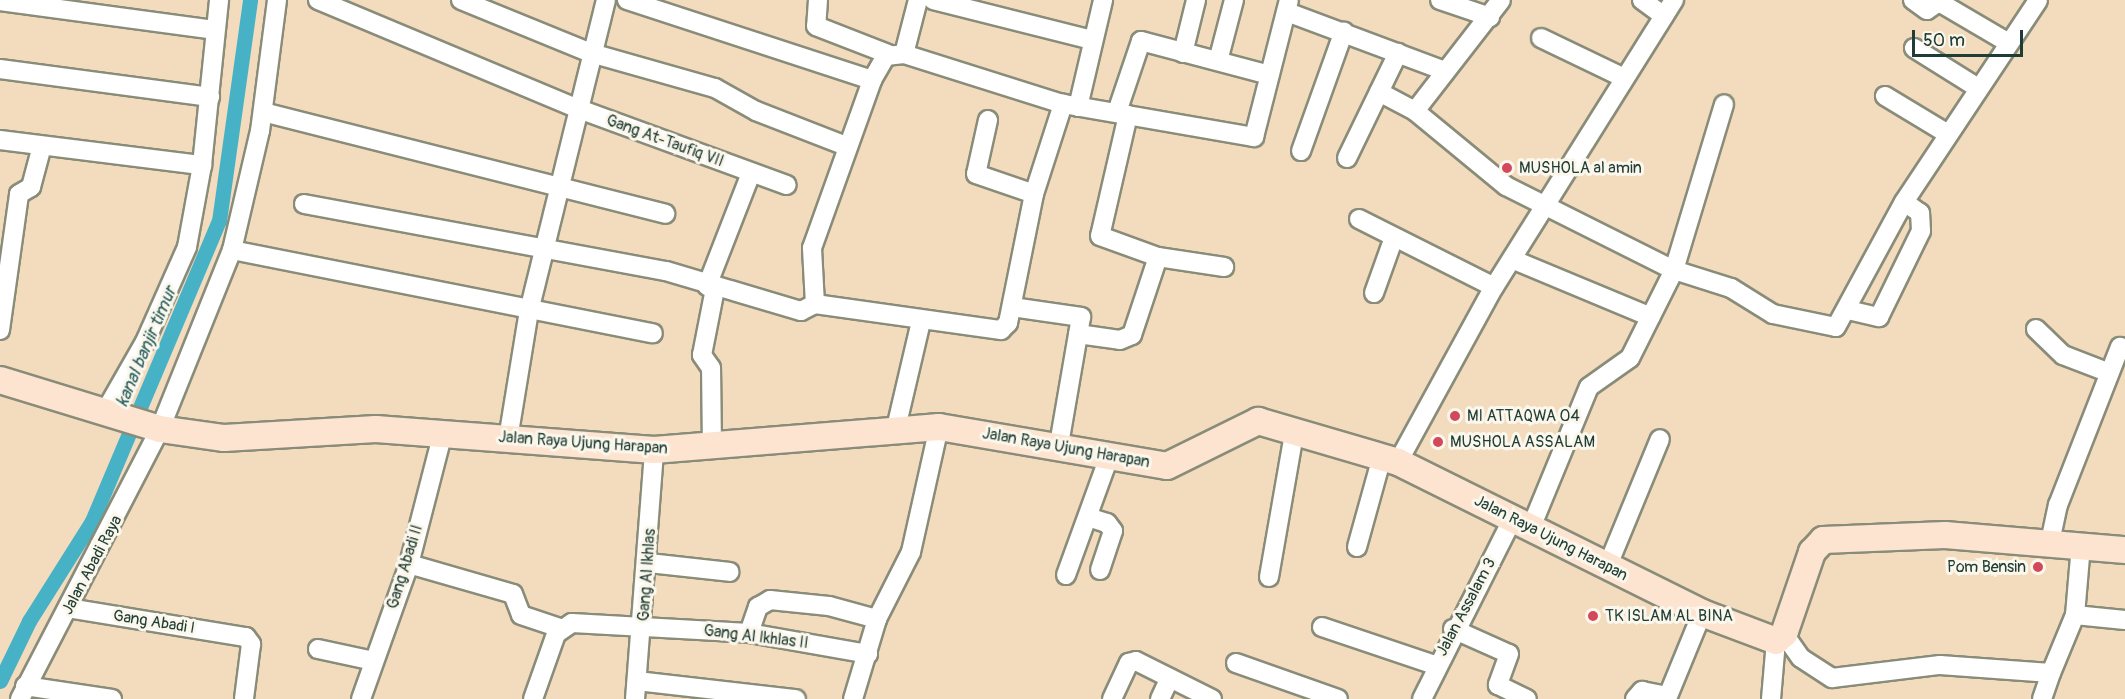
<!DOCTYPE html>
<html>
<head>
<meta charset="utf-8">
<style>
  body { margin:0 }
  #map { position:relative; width:2125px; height:699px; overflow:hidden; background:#f3dbbe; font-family:Pangolin,sans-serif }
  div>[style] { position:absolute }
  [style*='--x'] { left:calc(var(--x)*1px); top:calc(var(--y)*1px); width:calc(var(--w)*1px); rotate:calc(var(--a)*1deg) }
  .canal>* { height:15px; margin:-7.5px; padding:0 7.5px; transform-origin:7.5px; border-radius:7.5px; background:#47b2c5 }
  .roads { filter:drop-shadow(2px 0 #898c79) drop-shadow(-2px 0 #898c79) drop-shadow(0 2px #898c79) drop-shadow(0 -2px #898c79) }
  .street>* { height:18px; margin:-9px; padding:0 9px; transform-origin:9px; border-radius:9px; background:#fff }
  .secondary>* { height:26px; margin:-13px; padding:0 13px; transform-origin:13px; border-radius:13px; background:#fde4d1 }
  .dots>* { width:16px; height:16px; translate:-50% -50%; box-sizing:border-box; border:3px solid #fbf7ec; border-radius:50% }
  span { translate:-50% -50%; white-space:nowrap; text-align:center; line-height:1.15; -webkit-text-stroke:6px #fbf7ec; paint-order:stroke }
  .street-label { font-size:16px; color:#1f3d34 }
  .poi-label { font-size:16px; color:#1f3d34 }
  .left { translate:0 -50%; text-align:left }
  .right { translate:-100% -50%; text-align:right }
  .water-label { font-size:18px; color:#2b6060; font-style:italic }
  .scale { position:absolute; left:1912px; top:30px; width:111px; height:27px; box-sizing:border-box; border:3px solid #1f3d34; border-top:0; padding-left:8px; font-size:18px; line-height:21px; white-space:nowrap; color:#1f3d34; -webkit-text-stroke:4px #fbf7ec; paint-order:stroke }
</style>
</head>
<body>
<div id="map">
  <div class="canal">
    <i style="--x:0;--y:681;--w:67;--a:-64.2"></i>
    <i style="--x:29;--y:621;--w:118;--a:-57.8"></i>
    <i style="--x:92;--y:521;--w:326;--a:-67.1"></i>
    <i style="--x:219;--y:221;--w:223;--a:-82"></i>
  </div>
  <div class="roads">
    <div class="street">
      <i style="--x:318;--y:0;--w:283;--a:22.7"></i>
      <i style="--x:579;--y:109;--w:221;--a:20.1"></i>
      <i style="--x:461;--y:0;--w:140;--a:22.2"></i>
      <i style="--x:591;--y:53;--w:129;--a:15.8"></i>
      <i style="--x:715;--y:88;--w:47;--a:29.3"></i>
      <i style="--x:756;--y:111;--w:97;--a:21.3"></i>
      <i style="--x:627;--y:0;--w:258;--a:18.1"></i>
      <i style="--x:818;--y:0;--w:26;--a:94"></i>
      <i style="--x:816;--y:26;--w:77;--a:21.3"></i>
      <i style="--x:933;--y:0;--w:164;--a:14.1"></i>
      <i style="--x:1440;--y:0;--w:53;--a:18.8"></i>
      <i style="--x:1642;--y:0;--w:27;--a:36"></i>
      <i style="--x:1913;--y:0;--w:17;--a:36"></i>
      <i style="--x:1927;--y:10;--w:14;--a:-34"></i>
      <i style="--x:1939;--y:2;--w:79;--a:30.5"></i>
      <i style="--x:0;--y:1;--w:216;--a:7.7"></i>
      <i style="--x:1287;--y:12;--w:169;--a:20.5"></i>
      <i style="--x:1541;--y:38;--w:90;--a:25.7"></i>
      <i style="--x:1914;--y:48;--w:75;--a:32"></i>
      <i style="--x:1183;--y:53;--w:55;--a:-76.2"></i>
      <i style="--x:904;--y:54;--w:167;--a:17.5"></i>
      <i style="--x:1218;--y:61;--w:63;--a:-75.3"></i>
      <i style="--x:0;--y:69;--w:212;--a:7.6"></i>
      <i style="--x:1379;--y:92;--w:41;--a:27.8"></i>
      <i style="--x:1415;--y:111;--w:118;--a:39.5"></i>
      <i style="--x:1506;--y:186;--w:188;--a:26.6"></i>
      <i style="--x:1674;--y:270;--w:60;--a:17.5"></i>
      <i style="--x:1731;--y:288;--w:49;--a:31.8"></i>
      <i style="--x:1773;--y:314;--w:64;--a:11.7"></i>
      <i style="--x:1836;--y:327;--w:142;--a:-61.5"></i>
      <i style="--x:1904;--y:202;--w:242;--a:-56.4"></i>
      <i style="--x:1885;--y:96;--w:74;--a:31.1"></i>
      <i style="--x:1078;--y:107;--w:110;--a:-76.8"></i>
      <i style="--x:1415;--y:111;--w:140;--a:-52.2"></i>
      <i style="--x:263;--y:112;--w:415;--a:14.2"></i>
      <i style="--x:1117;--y:112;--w:75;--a:-71.3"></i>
      <i style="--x:1141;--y:41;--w:133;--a:14.8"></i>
      <i style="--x:1128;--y:115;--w:124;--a:103"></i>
      <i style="--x:1100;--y:236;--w:62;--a:19.9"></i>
      <i style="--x:988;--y:120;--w:55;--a:102.5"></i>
      <i style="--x:976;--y:174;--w:61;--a:19"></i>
      <i style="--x:0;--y:140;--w:204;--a:7.1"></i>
      <i style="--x:1301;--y:151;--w:127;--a:-70.3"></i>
      <i style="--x:1347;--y:158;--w:117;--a:-64.1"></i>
      <i style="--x:304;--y:204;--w:368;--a:10.5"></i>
      <i style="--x:666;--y:271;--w:141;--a:16.5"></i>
      <i style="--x:801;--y:311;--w:16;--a:-27"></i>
      <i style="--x:815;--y:304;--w:188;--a:8"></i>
      <i style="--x:1001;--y:330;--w:10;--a:-45"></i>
      <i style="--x:1008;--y:323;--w:132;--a:-78.6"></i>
      <i style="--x:1034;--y:194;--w:95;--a:-72.1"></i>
      <i style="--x:1063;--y:104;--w:194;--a:9.8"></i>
      <i style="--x:1254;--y:137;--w:141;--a:-75.7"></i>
      <i style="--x:1359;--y:219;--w:151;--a:26.7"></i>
      <i style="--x:232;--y:250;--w:429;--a:11.2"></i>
      <i style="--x:1514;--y:260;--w:148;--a:22.6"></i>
      <i style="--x:707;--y:286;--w:121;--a:-68.7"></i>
      <i style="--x:1374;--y:293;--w:59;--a:-70.3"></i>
      <i style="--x:815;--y:304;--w:56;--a:-93.1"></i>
      <i style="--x:812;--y:248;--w:178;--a:-70.3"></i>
      <i style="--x:872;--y:80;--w:28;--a:-60"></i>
      <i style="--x:886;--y:56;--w:18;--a:-6"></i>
      <i style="--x:904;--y:54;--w:56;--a:-75.5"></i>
      <i style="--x:1012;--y:307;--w:70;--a:8.2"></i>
      <i style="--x:1081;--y:317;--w:130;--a:99.8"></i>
      <i style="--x:1848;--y:310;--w:32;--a:13"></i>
      <i style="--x:1879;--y:317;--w:96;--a:-64"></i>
      <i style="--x:1921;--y:231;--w:18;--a:-93"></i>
      <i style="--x:1920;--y:213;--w:19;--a:-145"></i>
      <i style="--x:2036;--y:329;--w:37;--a:44"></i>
      <i style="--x:2063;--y:355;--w:47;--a:21.1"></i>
      <i style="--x:0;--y:330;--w:137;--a:-82"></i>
      <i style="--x:19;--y:194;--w:14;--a:-30"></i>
      <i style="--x:31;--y:187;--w:42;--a:-75"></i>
      <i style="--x:1078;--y:334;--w:42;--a:8.1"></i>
      <i style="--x:1120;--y:340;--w:13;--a:-23"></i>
      <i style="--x:1132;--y:335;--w:82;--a:-71.6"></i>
      <i style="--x:1158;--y:257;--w:67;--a:8.6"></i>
      <i style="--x:106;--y:410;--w:78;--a:-60.2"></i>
      <i style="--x:145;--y:342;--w:104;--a:-66.1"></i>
      <i style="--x:187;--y:247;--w:83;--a:-79.6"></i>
      <i style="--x:202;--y:165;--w:166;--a:-84.1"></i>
      <i style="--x:896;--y:428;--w:110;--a:-76.8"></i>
      <i style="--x:508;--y:439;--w:130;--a:-80.7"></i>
      <i style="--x:529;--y:311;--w:320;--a:-76.1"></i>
      <i style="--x:712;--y:447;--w:79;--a:-90.7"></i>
      <i style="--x:711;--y:368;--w:16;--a:-125"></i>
      <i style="--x:702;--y:355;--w:67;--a:-78.9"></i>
      <i style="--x:1398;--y:462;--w:200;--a:-61.3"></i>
      <i style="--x:1494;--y:287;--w:339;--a:-57.9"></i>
      <i style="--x:1088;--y:517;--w:20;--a:18"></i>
      <i style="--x:1107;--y:523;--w:10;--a:53"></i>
      <i style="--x:1113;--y:531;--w:41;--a:108.4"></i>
      <i style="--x:1532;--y:525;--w:149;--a:-67.6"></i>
      <i style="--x:1589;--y:387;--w:50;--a:-35.3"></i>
      <i style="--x:1630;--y:358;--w:98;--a:-63.4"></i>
      <i style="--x:1674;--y:270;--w:173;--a:-73.2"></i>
      <i style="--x:2050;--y:542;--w:38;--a:-78"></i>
      <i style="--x:2058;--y:505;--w:170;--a:-68.6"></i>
      <i style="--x:1357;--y:547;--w:93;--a:-74.5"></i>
      <i style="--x:649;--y:563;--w:81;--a:6.3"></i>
      <i style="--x:409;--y:564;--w:108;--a:16.1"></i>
      <i style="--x:513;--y:594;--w:22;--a:69"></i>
      <i style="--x:521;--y:615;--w:41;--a:18.4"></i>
      <i style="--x:1608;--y:565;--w:136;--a:-67.6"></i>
      <i style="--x:1066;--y:575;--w:126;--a:-70"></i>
      <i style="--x:1269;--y:577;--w:151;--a:-80.1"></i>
      <i style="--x:68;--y:608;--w:180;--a:9.3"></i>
      <i style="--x:246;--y:637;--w:9;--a:54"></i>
      <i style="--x:251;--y:644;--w:55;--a:97.3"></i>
      <i style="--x:2075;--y:615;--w:50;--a:5.7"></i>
      <i style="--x:1322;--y:627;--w:119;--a:18.6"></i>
      <i style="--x:1453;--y:629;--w:61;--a:24.1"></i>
      <i style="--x:1509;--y:654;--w:33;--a:110"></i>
      <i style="--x:1498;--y:685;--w:32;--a:26"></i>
      <i style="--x:749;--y:633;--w:28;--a:-71"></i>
      <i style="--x:758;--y:607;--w:14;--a:-30"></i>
      <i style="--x:770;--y:600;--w:59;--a:5.8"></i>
      <i style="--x:829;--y:606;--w:50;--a:15.2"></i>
      <i style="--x:1784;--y:634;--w:29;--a:55"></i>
      <i style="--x:1801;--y:658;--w:37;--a:33"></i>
      <i style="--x:1832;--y:678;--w:109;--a:-6.9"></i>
      <i style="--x:1940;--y:665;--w:111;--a:4.1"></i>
      <i style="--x:2051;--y:673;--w:63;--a:-67.5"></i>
      <i style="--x:2075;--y:615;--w:70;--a:-85.1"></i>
      <i style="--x:318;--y:649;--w:57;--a:12.1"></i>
      <i style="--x:1236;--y:663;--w:108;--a:19.4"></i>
      <i style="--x:637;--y:681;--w:160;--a:6.5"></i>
      <i style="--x:25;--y:686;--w:88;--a:8.5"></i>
      <i style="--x:20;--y:699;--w:304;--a:-62.6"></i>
      <i style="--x:160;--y:429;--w:193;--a:-68.1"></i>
      <i style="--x:232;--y:250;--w:122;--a:-76.8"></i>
      <i style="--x:260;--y:131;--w:132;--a:-82.6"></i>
      <i style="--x:361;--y:699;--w:143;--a:-70.4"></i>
      <i style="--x:409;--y:564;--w:135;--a:-75.5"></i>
      <i style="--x:533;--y:699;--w:69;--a:-70.5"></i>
      <i style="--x:556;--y:634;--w:19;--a:-35"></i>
      <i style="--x:572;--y:623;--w:177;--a:3.2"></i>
      <i style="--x:749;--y:633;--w:121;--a:10"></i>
      <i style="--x:635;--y:699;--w:250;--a:-85.6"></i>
      <i style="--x:853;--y:699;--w:84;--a:-73.3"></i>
      <i style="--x:877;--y:619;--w:75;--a:-63.1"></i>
      <i style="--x:911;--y:552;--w:128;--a:-77.4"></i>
      <i style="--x:1112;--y:699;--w:40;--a:-65"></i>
      <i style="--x:1129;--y:663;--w:7;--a:-16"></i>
      <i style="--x:1136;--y:661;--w:85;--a:26.6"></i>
      <i style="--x:1160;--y:699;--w:23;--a:-65"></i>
      <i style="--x:1422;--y:699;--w:205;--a:-63.3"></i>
      <i style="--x:1635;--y:699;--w:11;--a:-49"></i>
      <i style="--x:1642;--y:691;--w:26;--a:11"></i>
      <i style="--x:1668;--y:696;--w:90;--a:-67.7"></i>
      <i style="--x:1771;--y:699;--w:58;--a:-85.1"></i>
      <i style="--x:2042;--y:699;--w:28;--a:-71"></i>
    </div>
    <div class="secondary">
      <i style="--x:0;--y:380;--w:167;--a:17"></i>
      <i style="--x:160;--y:429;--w:65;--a:8"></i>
      <i style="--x:224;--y:438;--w:152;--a:-3.4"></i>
      <i style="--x:376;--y:429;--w:279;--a:4.3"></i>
      <i style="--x:654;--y:450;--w:286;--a:-4.6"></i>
      <i style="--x:939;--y:427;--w:231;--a:9.7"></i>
      <i style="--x:1167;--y:466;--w:102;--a:-26.3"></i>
      <i style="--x:1258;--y:421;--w:146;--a:16.3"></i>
      <i style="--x:1398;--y:462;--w:339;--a:26.4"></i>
      <i style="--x:1702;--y:613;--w:79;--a:20.7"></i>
      <i style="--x:1776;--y:641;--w:11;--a:-41"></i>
      <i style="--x:1784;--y:634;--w:87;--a:-71.1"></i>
      <i style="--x:1812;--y:552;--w:16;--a:-47"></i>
      <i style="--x:1823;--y:540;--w:122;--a:-2.3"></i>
      <i style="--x:1945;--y:535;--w:181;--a:4.8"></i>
    </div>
  </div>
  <div class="dots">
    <i style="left:1507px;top:168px;background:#d1495b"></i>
    <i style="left:1455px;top:416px;background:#d1495b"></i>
    <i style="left:1438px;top:442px;background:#d1495b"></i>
    <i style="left:2038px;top:567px;background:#d1495b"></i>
    <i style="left:1593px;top:616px;background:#d1495b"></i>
  </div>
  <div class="street-label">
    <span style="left:665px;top:141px;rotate:20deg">Gang At-Taufiq VII</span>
    <span style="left:583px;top:443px;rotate:4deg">Jalan Raya Ujung Harapan</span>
    <span style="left:1066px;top:448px;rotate:10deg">Jalan Raya Ujung Harapan</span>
    <span style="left:1551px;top:538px;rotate:27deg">Jalan Raya Ujung Harapan</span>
    <span style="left:92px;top:565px;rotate:-62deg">Jalan Abadi Raya</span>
    <span style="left:405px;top:567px;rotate:-73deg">Gang Abadi II</span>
    <span style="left:647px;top:575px;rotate:-86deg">Gang Al Ikhlas</span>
    <span style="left:1466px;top:607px;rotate:-62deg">Jalan Assalam 3</span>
    <span style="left:154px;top:622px;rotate:9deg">Gang Abadi I</span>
    <span style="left:756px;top:637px;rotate:7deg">Gang Al Ikhlas II</span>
  </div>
  <div class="poi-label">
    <span class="left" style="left:1519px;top:168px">MUSHOLA al amin</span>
    <span class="left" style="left:1467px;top:416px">MI ATTAQWA 04</span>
    <span class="left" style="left:1450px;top:442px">MUSHOLA ASSALAM</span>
    <span class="right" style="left:2026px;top:567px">Pom Bensin</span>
    <span class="left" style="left:1605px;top:616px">TK ISLAM AL BINA</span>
  </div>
  <div class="water-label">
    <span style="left:147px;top:347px;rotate:-67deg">kanal banjir timur</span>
  </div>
  <div class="scale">50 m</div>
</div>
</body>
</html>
